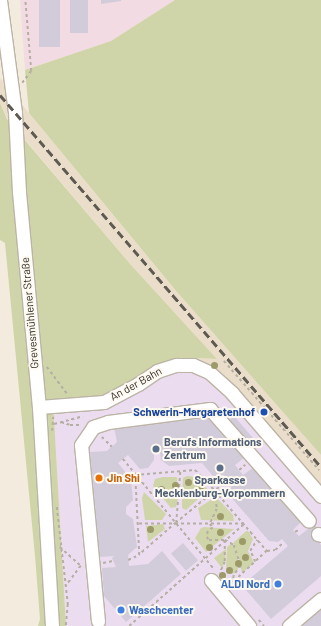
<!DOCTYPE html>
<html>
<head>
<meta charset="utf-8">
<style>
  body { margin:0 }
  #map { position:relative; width:321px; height:626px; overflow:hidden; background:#f3ebdd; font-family:Barlow,sans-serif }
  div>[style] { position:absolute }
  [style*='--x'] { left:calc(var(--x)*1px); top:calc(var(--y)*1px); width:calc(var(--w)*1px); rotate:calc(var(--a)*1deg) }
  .commercial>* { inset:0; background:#ebdcf0 }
  .industrial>* { inset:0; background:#f3dbe4 }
  .built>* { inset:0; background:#eadeca }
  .green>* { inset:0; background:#cfd5a8 }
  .building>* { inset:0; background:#d2ccda; transform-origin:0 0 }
  .path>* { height:1.5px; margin-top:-0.75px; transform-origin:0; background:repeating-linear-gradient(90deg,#b5afa3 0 3px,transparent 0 6px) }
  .roads { filter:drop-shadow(1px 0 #bcb4a6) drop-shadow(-1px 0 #bcb4a6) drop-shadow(0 1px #bcb4a6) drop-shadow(0 -1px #bcb4a6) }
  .minor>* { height:13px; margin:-6.5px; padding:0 6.5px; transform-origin:6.5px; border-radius:6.5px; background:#fff }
  .rail>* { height:3px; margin-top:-1.5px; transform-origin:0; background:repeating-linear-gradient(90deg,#5e5a52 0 8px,transparent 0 12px) }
  .trees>* { width:7px; height:7px; margin:-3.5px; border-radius:50%; background:#9b9a68 }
  .dots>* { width:11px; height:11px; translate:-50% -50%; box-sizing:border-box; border:2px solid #fef9f0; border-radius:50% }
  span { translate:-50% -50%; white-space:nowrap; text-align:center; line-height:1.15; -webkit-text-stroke:4px #fef9f0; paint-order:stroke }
  .street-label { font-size:11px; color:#322f29 }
  .transit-label { font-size:11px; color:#164399; font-weight:700 }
  .right { translate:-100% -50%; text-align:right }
  .service-label { font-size:11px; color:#4e5e75; font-weight:700 }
  .left { translate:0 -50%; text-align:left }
  .food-label { font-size:11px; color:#c56008; font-weight:700 }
  .shop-label { font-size:11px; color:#366cbe; font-weight:700 }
</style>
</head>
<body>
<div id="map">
  <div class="commercial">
    <i style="clip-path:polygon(196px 358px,222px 373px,321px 486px,321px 626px,66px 626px,53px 401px,164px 362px)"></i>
  </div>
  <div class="industrial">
    <i style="clip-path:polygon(20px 0,175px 0,111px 41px,25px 70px)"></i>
  </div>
  <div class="built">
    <i style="clip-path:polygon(0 78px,177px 292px,321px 455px,321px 486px,222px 373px,196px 358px,217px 359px,131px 265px,7px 118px,0 103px)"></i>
  </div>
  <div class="green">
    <i style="clip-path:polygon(175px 0,321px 0,321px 455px,177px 292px,29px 113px,25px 70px,111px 41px)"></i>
    <i style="clip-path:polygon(0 103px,7px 119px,131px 265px,217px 359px,196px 358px,164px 362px,108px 395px,53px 401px,66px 626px,38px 626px,40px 619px,35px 556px,5px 243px,0 240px)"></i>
    <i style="clip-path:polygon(187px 476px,197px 477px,208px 490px,186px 510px,182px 508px,182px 503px,183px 478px)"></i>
    <i style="clip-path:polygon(163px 477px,177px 477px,178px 500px,176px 507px,171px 508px,153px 486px,155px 479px)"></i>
    <i style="clip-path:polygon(144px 492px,166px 514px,162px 520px,145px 520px,142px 498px)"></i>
    <i style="clip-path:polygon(216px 497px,233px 515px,234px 521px,201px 520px,198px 508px)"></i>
    <i style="clip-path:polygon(163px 524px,165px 529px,148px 542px,146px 526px)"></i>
    <i style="clip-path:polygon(201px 528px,204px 527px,234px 529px,206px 552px,195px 538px)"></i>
    <i style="clip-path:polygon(246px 531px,248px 531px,253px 539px,248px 551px,254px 563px,242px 573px,238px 554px,238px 569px,236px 573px,231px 574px,226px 569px,227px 547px,232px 543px,236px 549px,233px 543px)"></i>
    <i style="clip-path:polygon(226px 549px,225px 562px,222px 568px,214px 558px)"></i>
  </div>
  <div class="building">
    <i style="left:39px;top:0;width:21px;height:47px"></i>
    <i style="left:70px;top:0;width:18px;height:33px"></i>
    <i style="clip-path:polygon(101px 0,121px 0,121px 1px,101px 4px)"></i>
    <i style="left:234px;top:416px;width:29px;height:8px;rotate:49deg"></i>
    <i style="clip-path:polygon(210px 418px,245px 457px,235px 465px,243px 475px,254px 467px,301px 522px,293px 530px,299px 536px,313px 525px,321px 529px,316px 538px,321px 545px,321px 576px,271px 619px,246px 590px,246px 582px,288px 546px,282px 539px,278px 542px,269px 541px,229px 495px,232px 485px,224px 475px,213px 476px,202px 463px,169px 466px,161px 460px,160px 453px,154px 453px,154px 460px,148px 468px,140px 469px,128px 455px,118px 463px,131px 479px,133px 500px,126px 507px,126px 514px,133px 519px,137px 547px,128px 555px,129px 566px,148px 564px,162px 551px,181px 574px,126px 622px,104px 596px,102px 568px,116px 567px,112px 558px,114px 556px,100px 557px,90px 452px,107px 451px,117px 442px,114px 427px)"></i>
    <i style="left:183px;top:543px;width:23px;height:16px;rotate:49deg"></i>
    <i style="clip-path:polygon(321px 605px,321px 626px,296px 626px)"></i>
  </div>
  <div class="path">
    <i style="--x:22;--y:83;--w:15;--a:-53"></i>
    <i style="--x:31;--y:71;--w:71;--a:-94.8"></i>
    <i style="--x:224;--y:361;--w:145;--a:48.9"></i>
    <i style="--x:47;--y:367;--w:34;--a:53"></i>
    <i style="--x:61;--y:422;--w:9;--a:18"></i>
    <i style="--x:70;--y:425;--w:11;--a:0"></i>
    <i style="--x:54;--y:424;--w:30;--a:-15"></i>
    <i style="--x:52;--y:431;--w:14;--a:-86"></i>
    <i style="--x:102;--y:437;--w:14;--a:45"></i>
    <i style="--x:123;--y:459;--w:143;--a:50.4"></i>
    <i style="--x:239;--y:470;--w:8;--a:-40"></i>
    <i style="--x:228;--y:480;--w:17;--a:140"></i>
    <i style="--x:215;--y:491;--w:50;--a:140.6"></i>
    <i style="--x:176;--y:523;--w:49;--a:139.1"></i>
    <i style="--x:139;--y:555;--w:80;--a:-92.9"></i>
    <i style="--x:135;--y:475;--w:60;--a:-4.8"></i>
    <i style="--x:195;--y:470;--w:29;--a:46"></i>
    <i style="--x:215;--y:491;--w:79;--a:49.1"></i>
    <i style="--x:267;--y:551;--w:50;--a:137.4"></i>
    <i style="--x:215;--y:492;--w:17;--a:83"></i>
    <i style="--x:217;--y:509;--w:17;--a:115"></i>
    <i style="--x:210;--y:524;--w:5;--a:53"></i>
    <i style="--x:213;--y:528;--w:6;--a:149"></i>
    <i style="--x:208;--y:531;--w:6;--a:99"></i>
    <i style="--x:207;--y:537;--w:4;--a:56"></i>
    <i style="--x:209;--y:540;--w:16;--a:0"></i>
    <i style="--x:225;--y:540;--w:22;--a:90"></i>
    <i style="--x:225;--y:562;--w:12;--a:114"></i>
    <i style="--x:57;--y:507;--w:98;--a:83.5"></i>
    <i style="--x:68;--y:604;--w:22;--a:95"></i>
    <i style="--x:176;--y:523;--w:51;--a:-85.5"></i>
    <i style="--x:295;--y:532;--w:6;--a:-31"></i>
    <i style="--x:225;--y:540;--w:10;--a:29"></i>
    <i style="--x:234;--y:545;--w:22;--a:72"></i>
    <i style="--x:241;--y:566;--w:11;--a:128"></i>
    <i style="--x:234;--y:575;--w:7;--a:98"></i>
    <i style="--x:60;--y:547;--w:28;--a:42"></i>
    <i style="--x:81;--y:566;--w:25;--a:127"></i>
    <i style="--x:267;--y:551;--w:8;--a:-7"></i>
    <i style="--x:275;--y:550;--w:12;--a:-42"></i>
    <i style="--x:128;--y:560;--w:12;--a:-24"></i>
    <i style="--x:255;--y:562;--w:12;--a:-114"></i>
    <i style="--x:250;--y:551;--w:13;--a:-58"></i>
    <i style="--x:103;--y:563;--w:10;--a:-11"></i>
    <i style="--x:259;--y:620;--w:8;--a:50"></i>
    <i style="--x:129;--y:626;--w:154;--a:-41.6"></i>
    <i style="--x:244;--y:524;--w:107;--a:180"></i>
  </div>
  <div class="roads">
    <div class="minor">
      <i style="--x:0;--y:0;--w:114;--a:82.4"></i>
      <i style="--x:15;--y:113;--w:79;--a:87.1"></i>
      <i style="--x:19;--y:192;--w:216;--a:84.7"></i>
      <i style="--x:39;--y:407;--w:219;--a:86.6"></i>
      <i style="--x:39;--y:407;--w:65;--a:-4.4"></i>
      <i style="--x:104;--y:402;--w:38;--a:-28"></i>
      <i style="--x:138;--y:384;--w:23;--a:-34"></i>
      <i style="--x:157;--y:371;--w:20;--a:-18"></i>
      <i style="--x:176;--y:365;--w:17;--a:0"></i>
      <i style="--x:193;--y:365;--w:17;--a:24"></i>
      <i style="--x:209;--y:372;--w:31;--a:42"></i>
      <i style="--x:232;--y:393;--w:136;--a:49.2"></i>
      <i style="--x:318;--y:534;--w:3;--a:18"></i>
      <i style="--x:211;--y:580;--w:60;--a:50.4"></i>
      <i style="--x:98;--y:621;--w:177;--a:-95.5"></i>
      <i style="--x:81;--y:445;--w:22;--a:-56"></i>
      <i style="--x:93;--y:427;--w:16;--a:-18"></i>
      <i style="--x:108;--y:422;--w:103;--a:-7.3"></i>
      <i style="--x:210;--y:409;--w:149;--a:48.5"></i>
      <i style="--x:289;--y:626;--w:42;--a:-40.2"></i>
    </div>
  </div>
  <div class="rail">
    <i style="--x:0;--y:95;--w:491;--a:49.2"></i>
  </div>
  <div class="trees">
    <i style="left:214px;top:365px"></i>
    <i style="left:188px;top:482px"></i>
    <i style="left:175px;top:485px"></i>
    <i style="left:161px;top:489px"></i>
    <i style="left:200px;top:490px"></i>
    <i style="left:220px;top:516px"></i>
    <i style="left:150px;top:529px"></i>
    <i style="left:220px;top:532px"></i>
    <i style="left:242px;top:541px"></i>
    <i style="left:209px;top:547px"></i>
    <i style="left:245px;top:557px"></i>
    <i style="left:238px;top:563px"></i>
    <i style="left:229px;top:570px"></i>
    <i style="left:222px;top:575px"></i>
  </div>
  <div class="dots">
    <i style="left:264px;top:412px;background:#1a4fb4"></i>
    <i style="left:156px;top:449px;background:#5c6f8a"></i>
    <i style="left:220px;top:468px;background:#5c6f8a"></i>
    <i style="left:99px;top:478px;background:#e8710a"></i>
    <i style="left:278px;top:584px;background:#3f7fe0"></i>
    <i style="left:121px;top:610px;background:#3f7fe0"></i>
  </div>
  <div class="street-label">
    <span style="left:30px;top:313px;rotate:-95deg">Grevesmühlener Straße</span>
    <span style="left:136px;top:384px;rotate:-29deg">An der Bahn</span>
  </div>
  <div class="transit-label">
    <span class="right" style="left:255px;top:412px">Schwerin-Margaretenhof</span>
  </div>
  <div class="service-label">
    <span class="left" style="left:164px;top:449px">Berufs Informations<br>Zentrum</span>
    <span style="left:220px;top:487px">Sparkasse<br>Mecklenburg-Vorpommern</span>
  </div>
  <div class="food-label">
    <span class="left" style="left:107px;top:478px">Jin Shi</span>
  </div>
  <div class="shop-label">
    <span class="right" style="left:270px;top:584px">ALDI Nord</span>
    <span class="left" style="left:129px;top:610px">Waschcenter</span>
  </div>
</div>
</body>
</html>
